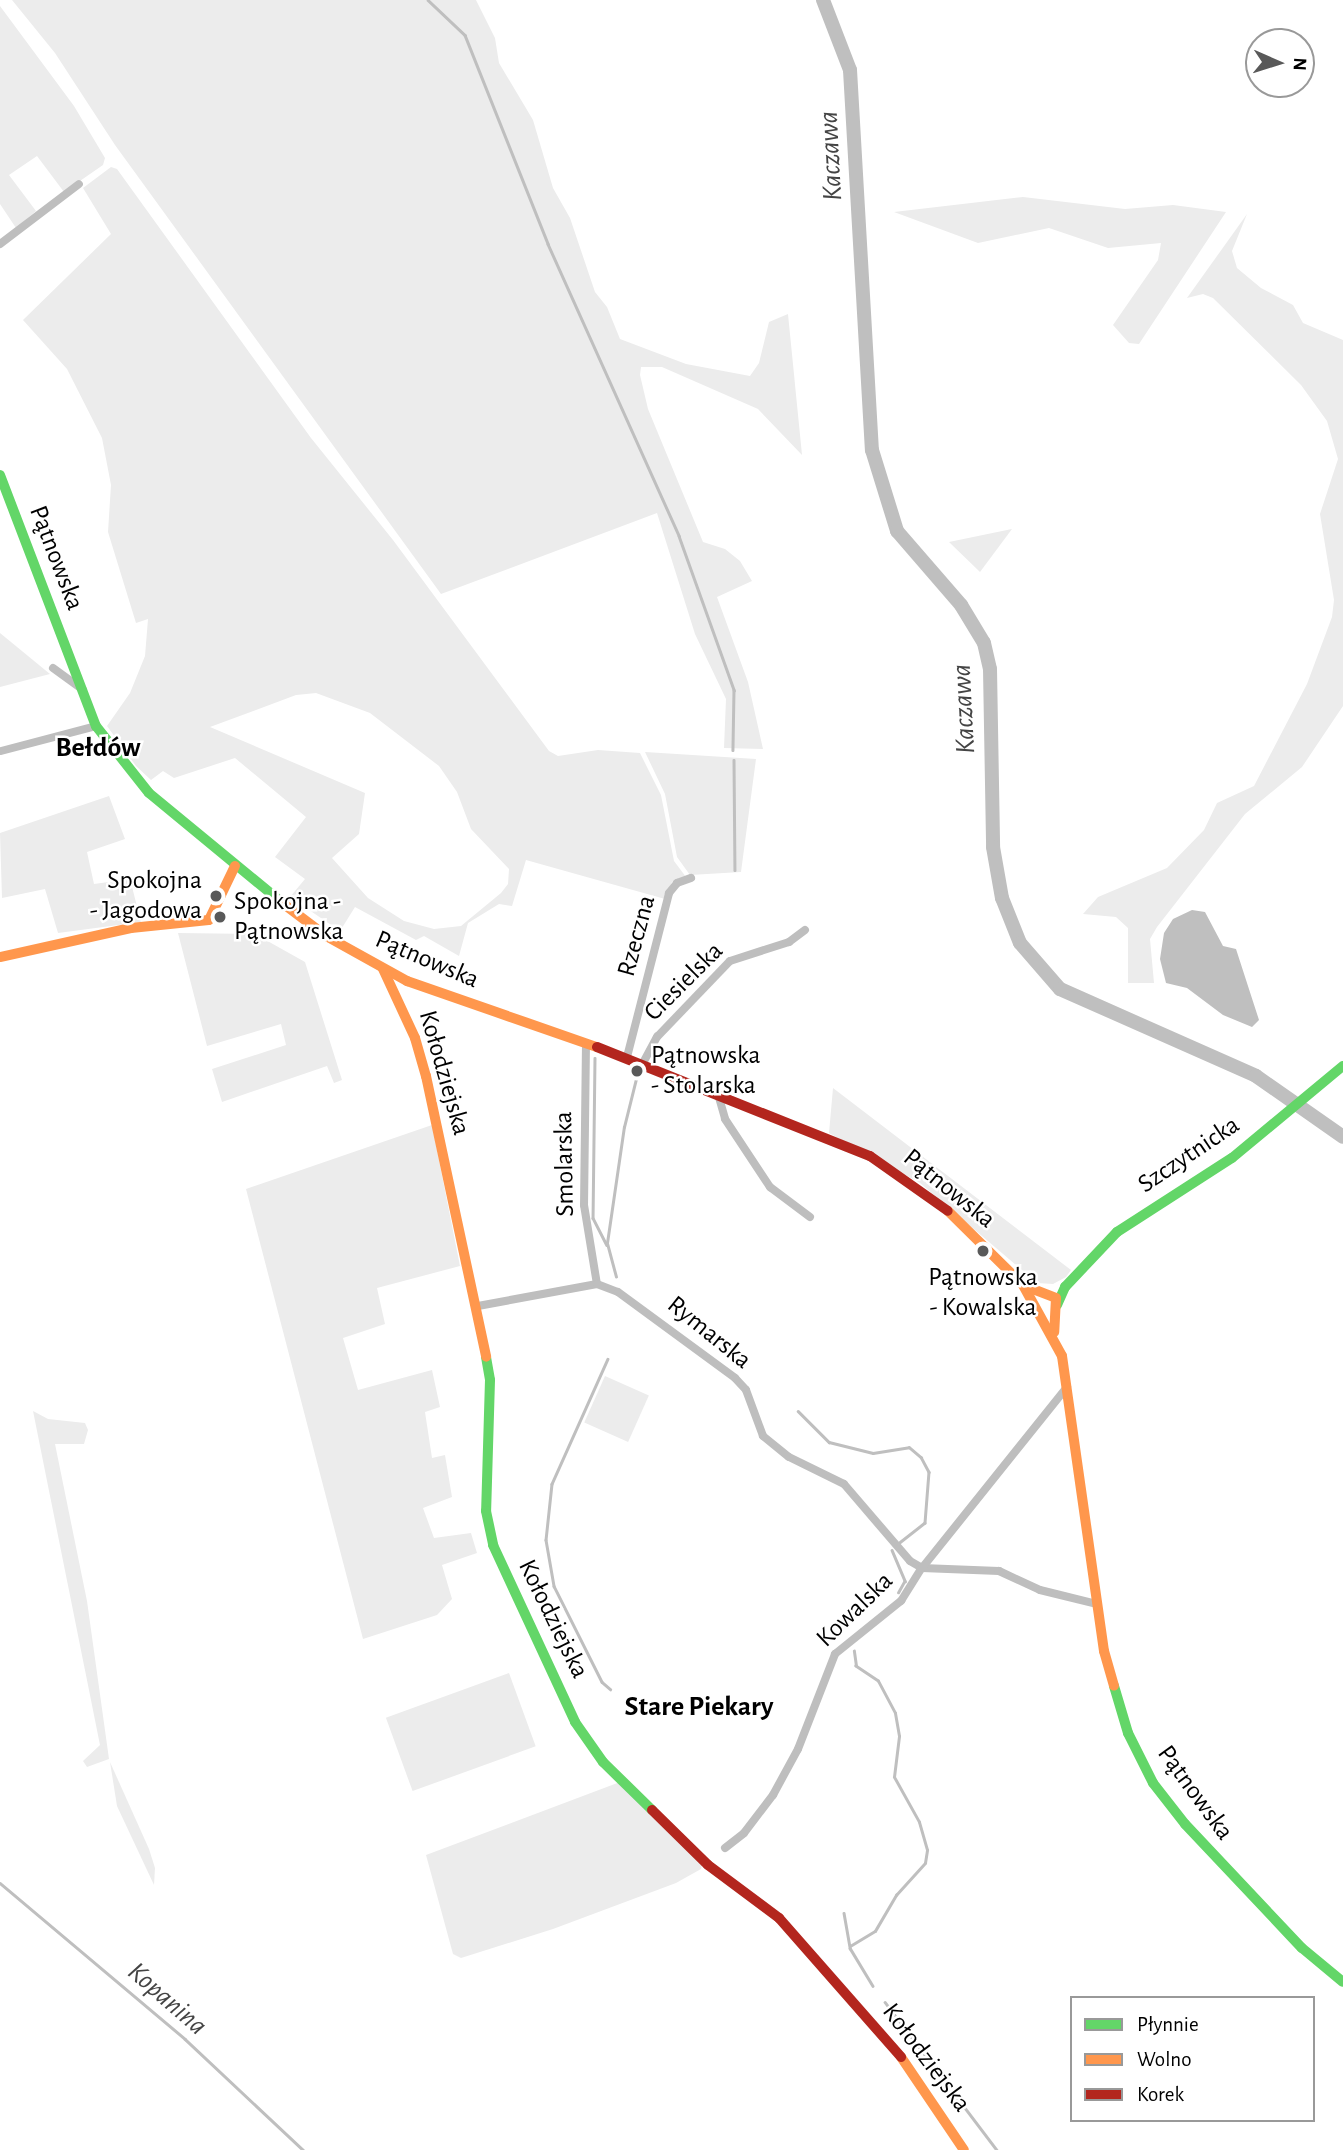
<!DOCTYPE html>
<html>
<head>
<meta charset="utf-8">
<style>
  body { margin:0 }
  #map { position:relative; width:1343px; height:2150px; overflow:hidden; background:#fff; font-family:"Alegreya Sans",sans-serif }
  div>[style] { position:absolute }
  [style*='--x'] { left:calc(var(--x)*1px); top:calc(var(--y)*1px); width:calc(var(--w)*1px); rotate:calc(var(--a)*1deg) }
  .green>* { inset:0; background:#ececec; transform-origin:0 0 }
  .water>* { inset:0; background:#bfbfbf }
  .stream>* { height:2.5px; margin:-1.25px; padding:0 1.25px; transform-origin:1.25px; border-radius:1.25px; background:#bfbfbf }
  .river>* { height:14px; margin:-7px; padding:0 7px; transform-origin:7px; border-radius:7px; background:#bfbfbf }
  .street>* { height:8px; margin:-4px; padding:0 4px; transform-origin:4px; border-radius:4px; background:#bebebe }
  .fast>* { height:10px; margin:-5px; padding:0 5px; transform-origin:5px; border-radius:5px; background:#63d668 }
  .slow>* { height:10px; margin:-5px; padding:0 5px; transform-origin:5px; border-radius:5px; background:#ff974d }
  .jam>* { height:10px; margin:-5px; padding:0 5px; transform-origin:5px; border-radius:5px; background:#b3261e }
  .dots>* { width:19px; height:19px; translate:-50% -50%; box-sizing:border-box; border:4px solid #fff; border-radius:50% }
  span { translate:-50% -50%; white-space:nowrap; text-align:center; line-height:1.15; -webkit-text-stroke:5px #fff; paint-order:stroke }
  .street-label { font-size:26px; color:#000 }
  .poi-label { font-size:26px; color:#000 }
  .right { translate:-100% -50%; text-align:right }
  .left { translate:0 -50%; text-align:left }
  .water-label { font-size:28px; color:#444; font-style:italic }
  .neighbourhood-label { font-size:28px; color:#000; font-weight:700 }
  .legend { position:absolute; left:1070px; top:1996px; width:245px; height:126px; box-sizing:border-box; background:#fff; border:2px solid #999; margin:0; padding:9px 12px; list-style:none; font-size:21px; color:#000 }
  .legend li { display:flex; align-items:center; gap:14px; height:35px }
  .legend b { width:35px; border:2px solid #999 }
  .north { position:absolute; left:1245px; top:28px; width:70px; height:70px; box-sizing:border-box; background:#fff; border:2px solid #999; border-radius:50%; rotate:93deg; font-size:19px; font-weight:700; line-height:28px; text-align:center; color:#000 }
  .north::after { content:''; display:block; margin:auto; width:24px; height:32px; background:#595959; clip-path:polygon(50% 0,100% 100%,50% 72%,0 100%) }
</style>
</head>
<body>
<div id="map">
  <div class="green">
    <i style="clip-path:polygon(12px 0,476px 0,495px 38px,499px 63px,533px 120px,553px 188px,570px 218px,595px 292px,607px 307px,620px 339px,686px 364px,750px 376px,759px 363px,769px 322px,788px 314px,802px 455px,758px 409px,662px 367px,641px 367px,640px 375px,648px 409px,703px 542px,725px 549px,740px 561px,752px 581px,717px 597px,748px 682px,763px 749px,724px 748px,726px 699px,695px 634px,657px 513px,441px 594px,115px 145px,55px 53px)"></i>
    <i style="clip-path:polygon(0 6px,74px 106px,105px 158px,103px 165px,64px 192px,37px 156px,9px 175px,36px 211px,16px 228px,0 204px)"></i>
    <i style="clip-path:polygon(evenodd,111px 167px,117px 169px,311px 438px,393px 540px,549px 751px,558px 756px,598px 750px,640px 753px,661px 795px,674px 861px,686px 877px,672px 882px,665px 899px,526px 860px,512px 906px,499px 904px,468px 923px,459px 956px,424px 936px,416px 940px,355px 907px,340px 931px,290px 897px,305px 879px,275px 857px,306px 817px,235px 758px,174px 778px,163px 771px,151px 780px,136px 766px,107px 726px,130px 693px,145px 656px,148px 619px,136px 623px,108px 532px,111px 485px,102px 438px,67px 369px,23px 320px,111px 234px,83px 188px,111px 167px,316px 693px,370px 713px,439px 766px,457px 792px,471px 829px,509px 869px,508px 884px,501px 893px,461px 926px,434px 929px,404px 921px,368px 898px,332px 858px,359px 834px,365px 793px,210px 727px,296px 695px,316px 693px)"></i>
    <i style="clip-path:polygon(1023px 197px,1125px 209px,1173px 205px,1226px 212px,1139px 344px,1129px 343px,1113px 325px,1158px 260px,1161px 243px,1108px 248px,1049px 228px,978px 243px,894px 212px)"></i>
    <i style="clip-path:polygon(1247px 214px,1232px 251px,1237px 268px,1261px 288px,1293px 305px,1303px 323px,1343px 340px,1343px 706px,1302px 767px,1245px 814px,1157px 927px,1150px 939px,1154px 983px,1128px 983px,1128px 928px,1116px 917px,1083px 914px,1098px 897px,1167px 868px,1204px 830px,1217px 803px,1254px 786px,1307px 684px,1332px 617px,1334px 600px,1320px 514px,1338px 459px,1327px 421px,1301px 385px,1213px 298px,1203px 294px,1187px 298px)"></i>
    <i style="clip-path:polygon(1012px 529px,980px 572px,949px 542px,1007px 530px)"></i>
    <i style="clip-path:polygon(0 633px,50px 674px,0 687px)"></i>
    <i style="clip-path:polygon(645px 752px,756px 759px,741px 872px,690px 875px,677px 857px,665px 794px)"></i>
    <i style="clip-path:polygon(109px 796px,125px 839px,87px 852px,94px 884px,130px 879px,141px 922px,58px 933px,45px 889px,2px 898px,0 833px)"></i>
    <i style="clip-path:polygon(178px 933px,255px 934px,305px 962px,342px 1080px,334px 1083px,327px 1066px,222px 1102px,212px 1069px,286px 1045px,281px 1024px,207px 1046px)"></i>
    <i style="clip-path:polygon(833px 1088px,1071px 1270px,1066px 1277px,1053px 1284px,1037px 1283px,920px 1183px,829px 1133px)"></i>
    <i style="clip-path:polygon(432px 1125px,460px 1266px,377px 1288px,385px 1324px,343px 1338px,358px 1390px,432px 1370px,440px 1407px,425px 1412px,432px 1458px,445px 1455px,452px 1497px,423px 1508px,434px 1538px,471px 1533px,477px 1553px,442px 1565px,452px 1599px,437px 1615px,363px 1639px,246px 1189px)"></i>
    <i style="left:605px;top:1376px;width:48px;height:51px;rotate:24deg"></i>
    <i style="clip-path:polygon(33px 1411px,48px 1419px,85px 1423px,88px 1430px,84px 1444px,55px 1444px,87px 1601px,109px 1759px,87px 1767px,83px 1761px,100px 1745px)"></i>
    <i style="left:509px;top:1673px;width:78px;height:131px;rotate:70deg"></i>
    <i style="clip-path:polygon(110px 1762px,149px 1849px,155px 1868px,154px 1885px,117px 1806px)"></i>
    <i style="clip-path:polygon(620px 1782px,702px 1865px,701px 1869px,676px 1883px,553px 1929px,461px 1958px,453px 1954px,426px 1855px)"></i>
  </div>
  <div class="water">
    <i style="clip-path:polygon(1192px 910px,1205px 912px,1223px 946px,1236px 949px,1259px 1020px,1252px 1027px,1223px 1015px,1187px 988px,1166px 983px,1160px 959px,1164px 933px,1173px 919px)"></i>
  </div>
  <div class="stream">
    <i style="--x:428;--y:0;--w:51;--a:43.4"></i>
    <i style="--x:465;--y:35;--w:225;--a:68.3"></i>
    <i style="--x:548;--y:244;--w:320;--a:65.8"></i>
    <i style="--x:679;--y:536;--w:164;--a:70.3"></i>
    <i style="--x:734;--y:690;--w:60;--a:91"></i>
    <i style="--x:734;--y:760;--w:110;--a:89.5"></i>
    <i style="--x:595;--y:1058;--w:160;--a:90.7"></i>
    <i style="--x:593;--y:1218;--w:30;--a:63"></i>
    <i style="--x:616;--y:1277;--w:35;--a:-105"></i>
    <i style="--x:607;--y:1243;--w:117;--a:-81.7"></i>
    <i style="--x:624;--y:1127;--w:54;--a:-76"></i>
    <i style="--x:608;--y:1359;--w:137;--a:114.1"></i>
    <i style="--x:552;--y:1484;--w:56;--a:96.1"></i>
    <i style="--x:546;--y:1540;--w:47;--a:80.1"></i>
    <i style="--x:554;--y:1586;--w:107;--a:63.4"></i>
    <i style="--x:602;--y:1682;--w:11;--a:41"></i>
    <i style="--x:798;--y:1411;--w:44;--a:45"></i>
    <i style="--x:829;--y:1442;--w:45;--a:14"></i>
    <i style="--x:873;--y:1453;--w:36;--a:-9"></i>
    <i style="--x:909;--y:1447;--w:16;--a:40"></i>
    <i style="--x:921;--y:1457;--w:17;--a:62"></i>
    <i style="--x:929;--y:1472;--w:51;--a:94.5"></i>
    <i style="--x:925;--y:1523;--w:31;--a:142"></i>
    <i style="--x:892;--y:1550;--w:34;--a:67"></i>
    <i style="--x:905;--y:1581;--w:13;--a:119"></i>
    <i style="--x:0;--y:1883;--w:242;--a:40.1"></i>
    <i style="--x:185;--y:2039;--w:162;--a:43.2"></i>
    <i style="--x:844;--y:1913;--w:36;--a:80"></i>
    <i style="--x:850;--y:1948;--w:44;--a:58.8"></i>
    <i style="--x:850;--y:1946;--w:29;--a:-31"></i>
    <i style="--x:875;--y:1931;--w:42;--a:-59.7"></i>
    <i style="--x:896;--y:1895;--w:43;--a:-47.8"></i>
    <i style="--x:925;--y:1863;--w:13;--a:-81"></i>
    <i style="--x:927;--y:1850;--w:29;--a:-106"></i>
    <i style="--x:919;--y:1822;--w:51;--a:-119.1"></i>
    <i style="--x:894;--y:1777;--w:41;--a:-83"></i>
    <i style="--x:899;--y:1736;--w:23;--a:-100"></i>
    <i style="--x:895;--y:1713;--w:36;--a:-118"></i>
    <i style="--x:878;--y:1681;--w:27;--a:-146"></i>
    <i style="--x:856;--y:1666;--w:15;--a:-98"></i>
    <i style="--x:885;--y:2002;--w:186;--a:52.9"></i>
  </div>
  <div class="river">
    <i style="--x:823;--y:0;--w:75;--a:68.9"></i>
    <i style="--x:850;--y:70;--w:381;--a:86.7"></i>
    <i style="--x:872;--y:450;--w:85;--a:72.8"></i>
    <i style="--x:897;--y:531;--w:98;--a:49.1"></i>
    <i style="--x:961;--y:605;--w:44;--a:58.8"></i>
    <i style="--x:984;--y:643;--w:27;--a:77"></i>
    <i style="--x:990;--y:669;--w:178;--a:89"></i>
    <i style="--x:993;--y:847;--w:52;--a:80"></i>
    <i style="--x:1002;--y:898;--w:48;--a:68.2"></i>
    <i style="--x:1020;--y:943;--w:61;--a:49"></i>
    <i style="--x:1060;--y:989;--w:214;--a:23.9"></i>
    <i style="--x:1256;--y:1076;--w:106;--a:35"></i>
  </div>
  <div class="street">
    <i style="--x:0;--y:244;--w:99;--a:-37.2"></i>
    <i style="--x:53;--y:668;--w:37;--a:36"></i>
    <i style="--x:1;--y:751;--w:98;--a:-14.7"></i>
    <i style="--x:586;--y:1043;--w:162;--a:90.7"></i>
    <i style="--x:584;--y:1205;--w:80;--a:80.7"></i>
    <i style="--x:627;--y:1057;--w:169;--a:-75.6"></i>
    <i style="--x:669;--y:893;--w:13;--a:-51"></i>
    <i style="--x:677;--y:883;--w:15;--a:-20"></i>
    <i style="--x:643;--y:1063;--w:30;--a:-62"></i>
    <i style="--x:657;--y:1037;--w:105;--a:-46.2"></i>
    <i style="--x:730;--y:961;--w:62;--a:-17.9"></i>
    <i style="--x:789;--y:942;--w:20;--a:-37"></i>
    <i style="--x:718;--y:1094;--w:26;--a:74"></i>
    <i style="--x:725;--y:1119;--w:82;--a:56.5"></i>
    <i style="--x:770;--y:1187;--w:50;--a:36.9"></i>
    <i style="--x:478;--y:1306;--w:121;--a:-10.5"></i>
    <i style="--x:597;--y:1284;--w:22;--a:21"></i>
    <i style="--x:618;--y:1292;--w:145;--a:36.3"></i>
    <i style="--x:735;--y:1378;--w:16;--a:47"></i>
    <i style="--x:746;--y:1390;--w:49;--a:69.7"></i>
    <i style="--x:763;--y:1436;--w:33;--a:39"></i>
    <i style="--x:789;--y:1457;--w:61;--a:26.1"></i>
    <i style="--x:844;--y:1484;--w:101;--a:49.4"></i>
    <i style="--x:910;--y:1561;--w:14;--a:30"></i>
    <i style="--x:922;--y:1568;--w:77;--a:2.2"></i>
    <i style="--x:999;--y:1571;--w:45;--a:24.9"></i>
    <i style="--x:1040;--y:1590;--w:59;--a:13.8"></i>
    <i style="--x:725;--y:1848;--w:24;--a:-38"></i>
    <i style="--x:744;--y:1833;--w:48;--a:-52.7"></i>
    <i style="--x:773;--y:1795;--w:52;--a:-61.5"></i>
    <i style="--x:798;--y:1749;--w:102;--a:-68.7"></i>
    <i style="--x:835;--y:1654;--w:85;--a:-38.8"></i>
    <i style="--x:901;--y:1601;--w:39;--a:-58"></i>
    <i style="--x:922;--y:1568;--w:232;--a:-51.3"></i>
  </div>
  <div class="fast">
    <i style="--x:0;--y:475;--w:269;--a:69.1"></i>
    <i style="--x:96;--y:726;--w:85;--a:51.7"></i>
    <i style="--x:149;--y:793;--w:176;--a:39.5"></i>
    <i style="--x:1057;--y:1305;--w:20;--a:-66"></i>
    <i style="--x:1065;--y:1287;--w:76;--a:-46.6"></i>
    <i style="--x:1117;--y:1232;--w:137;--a:-32.8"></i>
    <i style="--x:1232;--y:1158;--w:144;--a:-39.7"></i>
    <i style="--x:486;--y:1357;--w:23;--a:80"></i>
    <i style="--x:490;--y:1380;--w:131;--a:91.7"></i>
    <i style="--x:486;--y:1511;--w:35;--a:78"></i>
    <i style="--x:493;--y:1545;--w:195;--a:65.1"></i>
    <i style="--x:575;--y:1722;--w:49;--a:55"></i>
    <i style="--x:603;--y:1762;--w:69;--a:44.4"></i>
    <i style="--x:1114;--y:1686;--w:49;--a:73.4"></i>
    <i style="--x:1128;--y:1733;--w:56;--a:63.4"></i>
    <i style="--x:1153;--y:1783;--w:52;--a:52"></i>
    <i style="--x:1185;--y:1824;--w:170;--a:46.7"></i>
    <i style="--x:1302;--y:1948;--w:53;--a:39.7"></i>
  </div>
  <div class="slow">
    <i style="--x:285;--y:905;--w:51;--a:37.1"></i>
    <i style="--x:326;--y:936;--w:93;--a:29.1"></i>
    <i style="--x:407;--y:981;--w:201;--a:19.2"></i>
    <i style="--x:0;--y:957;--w:134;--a:-12.5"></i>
    <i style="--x:131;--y:928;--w:78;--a:-5.9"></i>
    <i style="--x:209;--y:920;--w:60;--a:-64.3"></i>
    <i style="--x:383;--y:969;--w:76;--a:65.1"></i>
    <i style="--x:415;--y:1038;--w:40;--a:74"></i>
    <i style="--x:426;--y:1076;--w:287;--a:77.9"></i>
    <i style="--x:948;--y:1211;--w:105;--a:44.6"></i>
    <i style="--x:1023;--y:1285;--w:81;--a:61.2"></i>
    <i style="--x:1062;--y:1356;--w:298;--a:81.9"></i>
    <i style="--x:1104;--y:1651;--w:36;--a:74"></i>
    <i style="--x:1025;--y:1286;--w:33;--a:21"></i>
    <i style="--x:1056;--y:1298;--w:34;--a:93"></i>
    <i style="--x:901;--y:2057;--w:112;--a:55.9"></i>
  </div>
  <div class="jam">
    <i style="--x:597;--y:1047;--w:294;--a:21.8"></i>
    <i style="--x:870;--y:1156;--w:95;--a:35.2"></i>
    <i style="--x:652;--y:1810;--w:78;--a:44.5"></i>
    <i style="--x:708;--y:1865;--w:89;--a:36.7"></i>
    <i style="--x:779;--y:1918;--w:185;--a:48.7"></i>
  </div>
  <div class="dots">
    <i style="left:216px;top:896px;background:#595959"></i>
    <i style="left:220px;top:917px;background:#595959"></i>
    <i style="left:637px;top:1071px;background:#595959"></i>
    <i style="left:983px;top:1251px;background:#595959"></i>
  </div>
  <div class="street-label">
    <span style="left:56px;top:558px;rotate:69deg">Pątnowska</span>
    <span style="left:637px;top:936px;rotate:-75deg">Rzeczna</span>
    <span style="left:427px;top:960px;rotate:23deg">Pątnowska</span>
    <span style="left:684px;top:982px;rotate:-45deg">Ciesielska</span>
    <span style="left:444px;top:1073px;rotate:74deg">Kołodziejska</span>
    <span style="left:1189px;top:1155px;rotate:-34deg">Szczytnicka</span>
    <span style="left:565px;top:1164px;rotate:-91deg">Smolarska</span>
    <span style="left:949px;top:1189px;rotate:39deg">Pątnowska</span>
    <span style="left:709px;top:1333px;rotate:39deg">Rymarska</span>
    <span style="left:855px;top:1610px;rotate:-44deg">Kowalska</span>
    <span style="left:553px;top:1619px;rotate:64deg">Kołodziejska</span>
    <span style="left:1195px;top:1793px;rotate:54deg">Pątnowska</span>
    <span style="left:926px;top:2058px;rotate:53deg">Kołodziejska</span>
  </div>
  <div class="poi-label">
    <span class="right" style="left:202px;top:896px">Spokojna<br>- Jagodowa</span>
    <span class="left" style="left:234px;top:917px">Spokojna -<br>Pątnowska</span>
    <span class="left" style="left:651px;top:1071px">Pątnowska<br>- Stolarska</span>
    <span style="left:983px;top:1293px">Pątnowska<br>- Kowalska</span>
  </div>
  <div class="water-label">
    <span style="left:831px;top:156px;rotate:-93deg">Kaczawa</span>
    <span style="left:964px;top:709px;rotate:-93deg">Kaczawa</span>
    <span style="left:167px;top:1999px;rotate:41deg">Kopanina</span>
  </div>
  <div class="neighbourhood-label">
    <span style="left:98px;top:748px">Bełdów</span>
    <span style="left:699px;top:1707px">Stare Piekary</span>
  </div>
  <ul class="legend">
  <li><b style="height:9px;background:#63d668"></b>Płynnie</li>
  <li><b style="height:9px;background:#ff974d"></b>Wolno</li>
  <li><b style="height:9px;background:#b3261e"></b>Korek</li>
  </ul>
  <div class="north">N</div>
</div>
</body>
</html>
